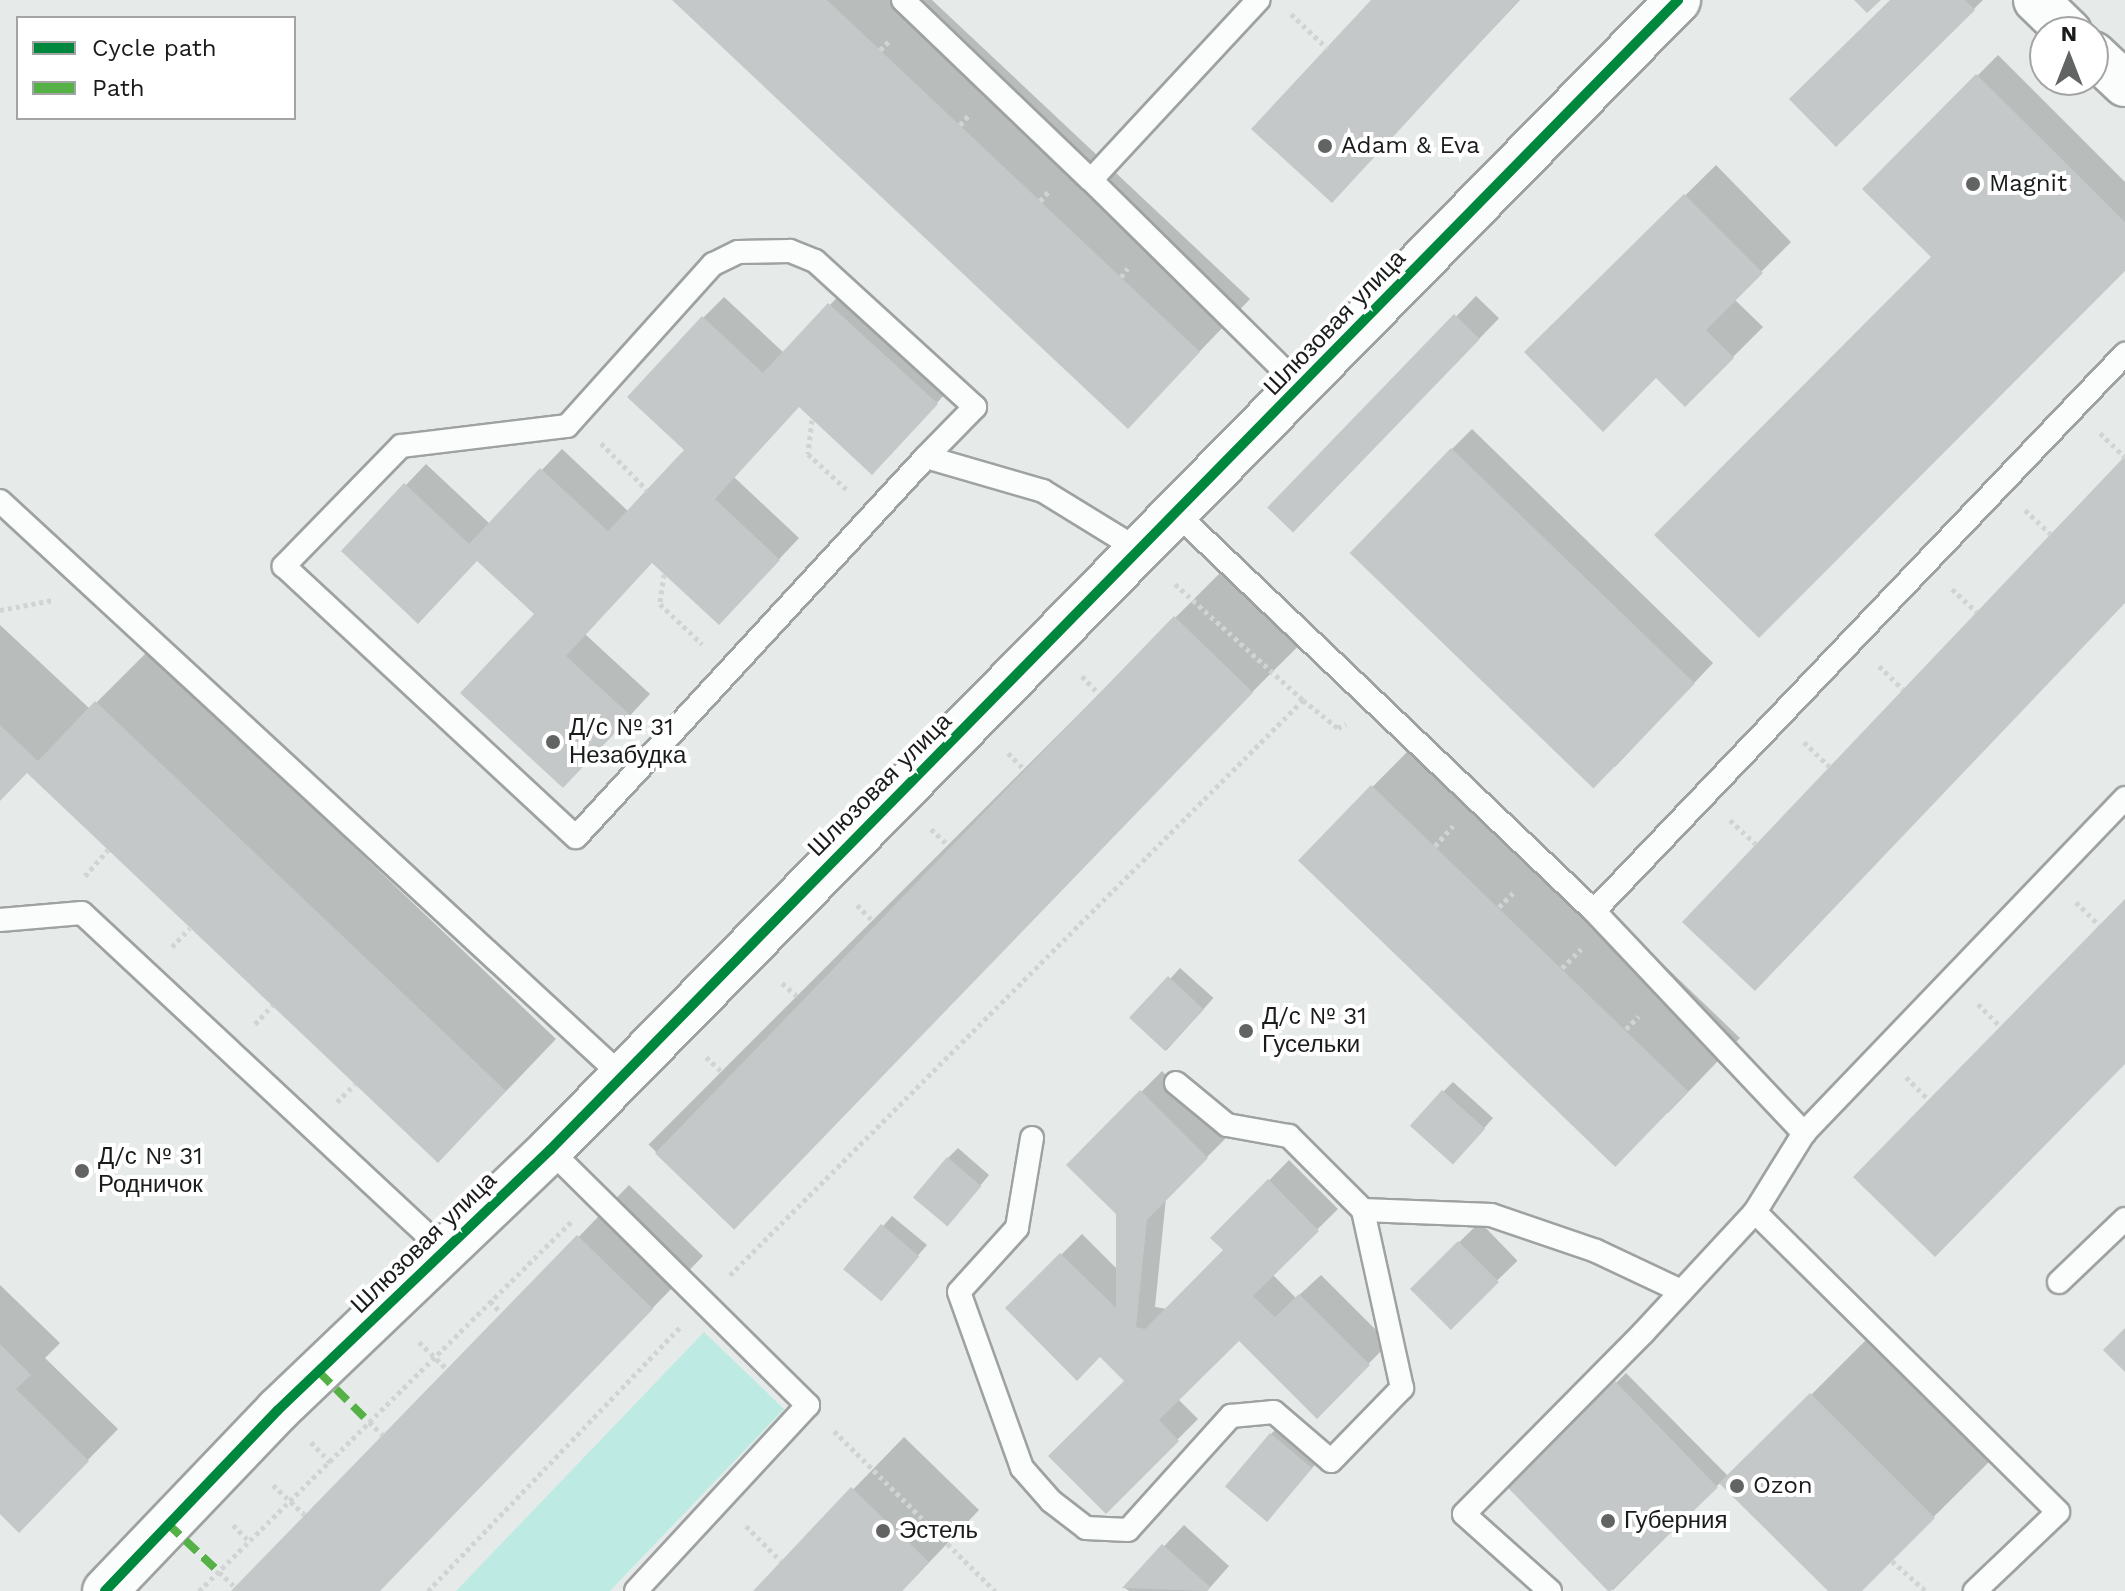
<!DOCTYPE html>
<html>
<head>
<meta charset="utf-8">
<style>
  body { margin:0 }
  #map { position:relative; width:2125px; height:1591px; overflow:hidden; background:#e6ebea; font-family:"Work Sans",sans-serif }
  div>[style] { position:absolute }
  [style*='--x'] { left:calc(var(--x)*1px); top:calc(var(--y)*1px); width:calc(var(--w)*1px); rotate:calc(var(--a)*1deg) }
  .green>* { inset:0; background:#bdebe4 }
  .shadow>* { inset:0; background:#0003; transform-origin:0 0 }
  .building>* { inset:0; background:#c5c8c8; transform-origin:0 0 }
  .path>* { height:5px; margin-top:-2.5px; transform-origin:0; background:repeating-linear-gradient(90deg,#d2d3d3 0 4px,transparent 0 8px) }
  .roads { filter:drop-shadow(2px 0 #9ea2a1) drop-shadow(-2px 0 #9ea2a1) drop-shadow(0 2px #9ea2a1) drop-shadow(0 -2px #9ea2a1) }
  .service>* { height:22px; margin:-11px; padding:0 11px; transform-origin:11px; border-radius:11px; background:#fbfcfc }
  .minor>* { height:44px; margin:-22px; padding:0 22px; transform-origin:22px; border-radius:22px; background:#fbfcfc }
  .quiet>* { height:8px; margin-top:-4px; transform-origin:0; background:repeating-linear-gradient(90deg,#55b145 0 16px,transparent 0 24px) }
  .cycleway>* { height:10px; margin:-5px; padding:0 5px; transform-origin:5px; border-radius:5px; background:#00873e }
  .dots>* { width:22px; height:22px; translate:-50% -50%; box-sizing:border-box; border:4px solid #fff; border-radius:50% }
  span { translate:-50% -50%; white-space:nowrap; text-align:center; line-height:1.15; -webkit-text-stroke:8px #fff; paint-order:stroke }
  .poi-label { font-size:24px; color:#191c1b }
  .left { translate:0 -50%; text-align:left }
  .street-label { font-size:24px; color:#191c1b }
  .legend { position:absolute; left:16px; top:16px; width:280px; height:104px; box-sizing:border-box; background:#fff; border:2px solid #a3a4a4; margin:0; padding:10px 14px; list-style:none; font-size:24px; color:#191c1b }
  .legend li { display:flex; align-items:center; gap:16px; height:40px }
  .legend b { width:40px; border:2px solid #a3a4a4 }
  .north { position:absolute; left:2029px; top:16px; width:80px; height:80px; box-sizing:border-box; background:#fff; border:2px solid #a3a4a4; border-radius:50%; rotate:0deg; font-size:22px; font-weight:700; line-height:32px; text-align:center; color:#191c1b }
  .north::after { content:''; display:block; margin:auto; width:28px; height:36px; background:#616463; clip-path:polygon(50% 0,100% 100%,50% 72%,0 100%) }
</style>
</head>
<body>
<div id="map">
  <div class="green">
    <i style="clip-path:polygon(704px 1332px,784px 1409px,610px 1591px,456px 1591px)"></i>
  </div>
  <div class="shadow">
    <i style="clip-path:polygon(675px 0,932px 0,1250px 299px,1128px 426px)"></i>
    <i style="clip-path:polygon(1373px 0,1520px 0,1331px 201px)"></i>
    <i style="clip-path:polygon(1892px 0,1983px 0,1836px 145px)"></i>
    <i style="clip-path:polygon(1998px 55px,2125px 182px,2125px 268px,1934px 257px,1865px 189px)"></i>
    <i style="clip-path:polygon(1716px 165px,1791px 242px,1734px 299px,1763px 327px,1685px 405px,1656px 375px,1527px 352px)"></i>
    <i style="clip-path:polygon(850px 284px,956px 382px,892px 452px,800px 405px,734px 477px,799px 538px,739px 602px,653px 561px,585px 634px,650px 694px,584px 765px,536px 614px,478px 559px,343px 551px,426px 464px,490px 524px,562px 449px,629px 512px,687px 450px,703px 318px,724px 297px,784px 353px)"></i>
    <i style="left:1476px;top:296px;width:32px;height:296px;rotate:44deg"></i>
    <i style="clip-path:polygon(1472px 429px,1713px 663px,1615px 767px,1452px 449px)"></i>
    <i style="left:1227px;top:566px;width:107px;height:818px;rotate:45deg"></i>
    <i style="clip-path:polygon(0 625px,90px 709px,148px 651px,556px 1039px,489px 1109px,28px 771px,0 800px)"></i>
    <i style="clip-path:polygon(1424px 735px,1740px 1038px,1668px 1113px,1300px 860px)"></i>
    <i style="left:1180px;top:968px;width:45px;height:70px;rotate:42deg"></i>
    <i style="clip-path:polygon(1162px 1071px,1227px 1137px,1166px 1198px,1155px 1307px,1167px 1309px,1226px 1250px,1213px 1238px,1289px 1160px,1338px 1209px,1272px 1274px,1296px 1298px,1321px 1275px,1389px 1343px,1317px 1416px,1239px 1338px,1178px 1399px,1198px 1419px,1106px 1511px,1127px 1381px,1100px 1355px,1008px 1308px,1082px 1234px,1118px 1270px,1118px 1213px,1069px 1165px)"></i>
    <i style="clip-path:polygon(1453px 1082px,1493px 1118px,1463px 1152px,1443px 1092px)"></i>
    <i style="clip-path:polygon(958px 1148px,989px 1175px,957px 1214px,948px 1158px)"></i>
    <i style="clip-path:polygon(629px 1185px,703px 1256px,379px 1591px,235px 1591px)"></i>
    <i style="clip-path:polygon(892px 1216px,927px 1245px,890px 1288px,846px 1268px)"></i>
    <i style="left:1480px;top:1222px;width:54px;height:95px;rotate:46deg"></i>
    <i style="clip-path:polygon(0 1285px,60px 1343px,45px 1358px,118px 1429px,49px 1500px,0 1511px)"></i>
    <i style="clip-path:polygon(1874px 1332px,1996px 1455px,1859px 1591px,1831px 1591px,1721px 1482px,1613px 1590px,1511px 1487px,1626px 1373px,1729px 1477px)"></i>
    <i style="clip-path:polygon(1292px 1414px,1331px 1447px,1267px 1518px,1271px 1434px)"></i>
    <i style="clip-path:polygon(904px 1437px,979px 1510px,902px 1591px,755px 1591px)"></i>
    <i style="clip-path:polygon(1184px 1525px,1229px 1566px,1207px 1591px,1129px 1591px,1125px 1588px)"></i>
  </div>
  <div class="building">
    <i style="clip-path:polygon(672px 0,827px 0,1200px 352px,1128px 429px)"></i>
    <i style="clip-path:polygon(1371px 0,1519px 0,1332px 203px,1251px 129px)"></i>
    <i style="clip-path:polygon(1854px 0,1881px 0,1867px 13px)"></i>
    <i style="clip-path:polygon(1890px 0,1965px 0,1975px 10px,1836px 147px,1789px 99px)"></i>
    <i style="clip-path:polygon(1976px 74px,2125px 222px,2125px 271px,1759px 638px,1654px 535px,1931px 257px,1862px 189px)"></i>
    <i style="clip-path:polygon(1684px 194px,1763px 273px,1706px 330px,1734px 358px,1685px 407px,1656px 378px,1603px 432px,1524px 352px)"></i>
    <i style="clip-path:polygon(828px 303px,938px 404px,872px 475px,799px 407px,715px 499px,780px 560px,719px 625px,652px 563px,566px 656px,631px 716px,563px 788px,460px 693px,534px 614px,477px 561px,418px 624px,341px 551px,404px 483px,469px 544px,540px 468px,608px 531px,684px 450px,627px 397px,702px 316px,763px 373px)"></i>
    <i style="left:1454px;top:314px;width:36px;height:269px;rotate:44deg"></i>
    <i style="left:1451px;top:448px;width:339px;height:146px;rotate:44deg"></i>
    <i style="clip-path:polygon(2125px 456px,2125px 603px,1755px 991px,1682px 922px)"></i>
    <i style="left:1174px;top:616px;width:110px;height:747px;rotate:44deg"></i>
    <i style="clip-path:polygon(95px 701px,506px 1091px,438px 1163px,27px 773px,0 801px,0 725px,38px 761px)"></i>
    <i style="left:1371px;top:785px;width:441px;height:105px;rotate:44deg"></i>
    <i style="clip-path:polygon(2125px 899px,2125px 1064px,1935px 1257px,1853px 1177px)"></i>
    <i style="left:1168px;top:976px;width:49px;height:57px;rotate:43deg"></i>
    <i style="clip-path:polygon(1140px 1090px,1208px 1158px,1147px 1220px,1136px 1327px,1145px 1329px,1223px 1250px,1210px 1238px,1268px 1179px,1319px 1231px,1253px 1296px,1275px 1317px,1299px 1294px,1370px 1365px,1317px 1419px,1239px 1341px,1159px 1420px,1179px 1441px,1106px 1514px,1048px 1456px,1124px 1381px,1100px 1357px,1077px 1381px,1005px 1308px,1060px 1253px,1116px 1308px,1116px 1214px,1066px 1165px)"></i>
    <i style="left:1442px;top:1090px;width:58px;height:48px;rotate:42deg"></i>
    <i style="left:947px;top:1157px;width:45px;height:53px;rotate:40deg"></i>
    <i style="left:881px;top:1224px;width:50px;height:59px;rotate:40deg"></i>
    <i style="clip-path:polygon(577px 1235px,653px 1309px,380px 1591px,231px 1591px)"></i>
    <i style="left:1458px;top:1241px;width:58px;height:68px;rotate:45deg"></i>
    <i style="clip-path:polygon(2125px 1328px,2125px 1372px,2103px 1350px)"></i>
    <i style="clip-path:polygon(0 1344px,31px 1375px,16px 1389px,89px 1461px,19px 1533px,0 1514px)"></i>
    <i style="left:1615px;top:1381px;width:148px;height:151px;rotate:46deg"></i>
    <i style="clip-path:polygon(1810px 1393px,1935px 1518px,1862px 1591px,1828px 1591px,1719px 1483px)"></i>
    <i style="left:1270px;top:1433px;width:55px;height:70px;rotate:40deg"></i>
    <i style="clip-path:polygon(851px 1487px,929px 1562px,902px 1591px,753px 1591px)"></i>
    <i style="clip-path:polygon(1162px 1544px,1210px 1587px,1207px 1591px,1122px 1588px)"></i>
  </div>
  <div class="path">
    <i style="--x:1291;--y:14;--w:50;--a:43.4"></i>
    <i style="--x:880;--y:50;--w:16;--a:-45"></i>
    <i style="--x:960;--y:125;--w:15;--a:-48"></i>
    <i style="--x:1040;--y:201;--w:15;--a:-48"></i>
    <i style="--x:1121;--y:277;--w:11;--a:-52"></i>
    <i style="--x:812;--y:420;--w:34;--a:97"></i>
    <i style="--x:808;--y:454;--w:52;--a:42.6"></i>
    <i style="--x:2100;--y:433;--w:35;--a:44"></i>
    <i style="--x:601;--y:443;--w:66;--a:45.6"></i>
    <i style="--x:2025;--y:510;--w:35;--a:43"></i>
    <i style="--x:664;--y:574;--w:30;--a:98"></i>
    <i style="--x:660;--y:604;--w:58;--a:43.6"></i>
    <i style="--x:1175;--y:584;--w:173;--a:42.2"></i>
    <i style="--x:1303;--y:700;--w:45;--a:38.7"></i>
    <i style="--x:1338;--y:728;--w:9;--a:-27"></i>
    <i style="--x:1952;--y:589;--w:34;--a:43"></i>
    <i style="--x:0;--y:610;--w:54;--a:-10.7"></i>
    <i style="--x:1879;--y:666;--w:33;--a:44"></i>
    <i style="--x:1082;--y:676;--w:23;--a:47"></i>
    <i style="--x:1804;--y:742;--w:36;--a:44"></i>
    <i style="--x:1008;--y:753;--w:21;--a:45"></i>
    <i style="--x:1730;--y:820;--w:35;--a:43"></i>
    <i style="--x:931;--y:829;--w:23;--a:43"></i>
    <i style="--x:1435;--y:846;--w:27;--a:-48"></i>
    <i style="--x:85;--y:876;--w:35;--a:-49"></i>
    <i style="--x:2076;--y:902;--w:33;--a:45"></i>
    <i style="--x:857;--y:905;--w:23;--a:45"></i>
    <i style="--x:1499;--y:907;--w:24;--a:-45"></i>
    <i style="--x:172;--y:947;--w:26;--a:-47"></i>
    <i style="--x:1562;--y:968;--w:27;--a:-45"></i>
    <i style="--x:782;--y:983;--w:21;--a:41"></i>
    <i style="--x:1978;--y:1004;--w:31;--a:45"></i>
    <i style="--x:255;--y:1024;--w:26;--a:-47"></i>
    <i style="--x:1626;--y:1029;--w:18;--a:-45"></i>
    <i style="--x:706;--y:1057;--w:23;--a:43"></i>
    <i style="--x:1906;--y:1077;--w:31;--a:45"></i>
    <i style="--x:337;--y:1102;--w:25;--a:-45"></i>
    <i style="--x:730;--y:1275;--w:812;--a:-45.1"></i>
    <i style="--x:490;--y:1301;--w:16;--a:47"></i>
    <i style="--x:419;--y:1342;--w:39;--a:44"></i>
    <i style="--x:369;--y:1422;--w:19;--a:43"></i>
    <i style="--x:834;--y:1431;--w:227;--a:44.8"></i>
    <i style="--x:311;--y:1442;--w:28;--a:46"></i>
    <i style="--x:273;--y:1485;--w:44;--a:43.2"></i>
    <i style="--x:233;--y:1525;--w:23;--a:45"></i>
    <i style="--x:746;--y:1526;--w:49;--a:45"></i>
    <i style="--x:1892;--y:1561;--w:45;--a:41.4"></i>
    <i style="--x:219;--y:1572;--w:22;--a:43"></i>
    <i style="--x:199;--y:1591;--w:525;--a:-44.77"></i>
    <i style="--x:428;--y:1591;--w:364;--a:-46.3"></i>
  </div>
  <div class="roads">
    <div class="service">
      <i style="--x:903;--y:0;--w:260;--a:43.8"></i>
      <i style="--x:1091;--y:180;--w:246;--a:-47.1"></i>
      <i style="--x:1091;--y:180;--w:295;--a:44.6"></i>
      <i style="--x:926;--y:457;--w:70;--a:-45.6"></i>
      <i style="--x:975;--y:407;--w:217;--a:-137.6"></i>
      <i style="--x:815;--y:261;--w:27;--a:-158"></i>
      <i style="--x:790;--y:251;--w:52;--a:178.9"></i>
      <i style="--x:738;--y:252;--w:28;--a:154"></i>
      <i style="--x:713;--y:264;--w:218;--a:132"></i>
      <i style="--x:567;--y:426;--w:167;--a:173.1"></i>
      <i style="--x:401;--y:446;--w:168;--a:134.3"></i>
      <i style="--x:284;--y:566;--w:398;--a:42.9"></i>
      <i style="--x:576;--y:837;--w:517;--a:-47.35"></i>
      <i style="--x:926;--y:457;--w:122;--a:16.2"></i>
      <i style="--x:1043;--y:491;--w:113;--a:31.6"></i>
      <i style="--x:0;--y:501;--w:847;--a:42.75"></i>
      <i style="--x:1176;--y:513;--w:577;--a:43.6"></i>
      <i style="--x:1594;--y:911;--w:770;--a:-46.37"></i>
      <i style="--x:1594;--y:911;--w:306;--a:46.6"></i>
      <i style="--x:1804;--y:1133;--w:464;--a:-46.2"></i>
      <i style="--x:0;--y:920;--w:82;--a:-4.9"></i>
      <i style="--x:82;--y:913;--w:496;--a:43"></i>
      <i style="--x:1176;--y:1083;--w:66;--a:39.5"></i>
      <i style="--x:1227;--y:1125;--w:63;--a:10.1"></i>
      <i style="--x:1289;--y:1136;--w:105;--a:45"></i>
      <i style="--x:1804;--y:1133;--w:93;--a:121.8"></i>
      <i style="--x:1755;--y:1212;--w:426;--a:44.7"></i>
      <i style="--x:2058;--y:1512;--w:115;--a:136.4"></i>
      <i style="--x:1032;--y:1138;--w:91;--a:99.5"></i>
      <i style="--x:1017;--y:1228;--w:86;--a:132.2"></i>
      <i style="--x:959;--y:1292;--w:187;--a:70.3"></i>
      <i style="--x:1022;--y:1468;--w:44;--a:48.7"></i>
      <i style="--x:1051;--y:1501;--w:44;--a:37.6"></i>
      <i style="--x:1086;--y:1528;--w:42;--a:2.7"></i>
      <i style="--x:1128;--y:1530;--w:154;--a:-47.9"></i>
      <i style="--x:1231;--y:1416;--w:43;--a:-5.3"></i>
      <i style="--x:1274;--y:1412;--w:75;--a:40.7"></i>
      <i style="--x:1331;--y:1461;--w:102;--a:-45.8"></i>
      <i style="--x:1402;--y:1388;--w:182;--a:-102.4"></i>
      <i style="--x:1363;--y:1210;--w:128;--a:2.2"></i>
      <i style="--x:1491;--y:1215;--w:111;--a:18.9"></i>
      <i style="--x:1596;--y:1251;--w:94;--a:25.2"></i>
      <i style="--x:550;--y:1150;--w:363;--a:44.7"></i>
      <i style="--x:808;--y:1405;--w:253;--a:132.8"></i>
      <i style="--x:2059;--y:1282;--w:91;--a:-43.7"></i>
      <i style="--x:1550;--y:1591;--w:115;--a:-138.2"></i>
      <i style="--x:1464;--y:1514;--w:256;--a:-45.3"></i>
      <i style="--x:1644;--y:1332;--w:163;--a:-47.2"></i>
    </div>
    <div class="minor">
      <i style="--x:2036;--y:0;--w:46;--a:44.1"></i>
      <i style="--x:2093;--y:54;--w:44;--a:43.2"></i>
      <i style="--x:105;--y:1591;--w:250;--a:-46.3"></i>
      <i style="--x:278;--y:1410;--w:376;--a:-43.7"></i>
      <i style="--x:550;--y:1150;--w:1611;--a:-45.55"></i>
    </div>
  </div>
  <div class="quiet">
    <i style="--x:319;--y:1372;--w:71;--a:45"></i>
    <i style="--x:168;--y:1524;--w:70;--a:43.3"></i>
  </div>
  <div class="cycleway">
    <i style="--x:105;--y:1591;--w:250;--a:-46.3"></i>
    <i style="--x:278;--y:1410;--w:376;--a:-43.7"></i>
    <i style="--x:550;--y:1150;--w:1611;--a:-45.55"></i>
  </div>
  <div class="dots">
    <i style="left:1325px;top:146px;background:#616463"></i>
    <i style="left:1973px;top:184px;background:#616463"></i>
    <i style="left:553px;top:742px;background:#616463"></i>
    <i style="left:1246px;top:1031px;background:#616463"></i>
    <i style="left:82px;top:1171px;background:#616463"></i>
    <i style="left:1737px;top:1486px;background:#616463"></i>
    <i style="left:1608px;top:1521px;background:#616463"></i>
    <i style="left:883px;top:1531px;background:#616463"></i>
  </div>
  <div class="poi-label">
    <span class="left" style="left:1341px;top:146px">Adam &amp; Eva</span>
    <span class="left" style="left:1989px;top:184px">Magnit</span>
    <span class="left" style="left:569px;top:742px">Д/с № 31<br>Незабудка</span>
    <span class="left" style="left:1262px;top:1031px">Д/с № 31<br>Гусельки</span>
    <span class="left" style="left:98px;top:1171px">Д/с № 31<br>Родничок</span>
    <span class="left" style="left:1753px;top:1486px">Ozon</span>
    <span class="left" style="left:1624px;top:1521px">Губерния</span>
    <span class="left" style="left:899px;top:1531px">Эстель</span>
  </div>
  <div class="street-label">
    <span style="left:1335px;top:323px;rotate:-46deg">Шлюзовая улица</span>
    <span style="left:880px;top:785px;rotate:-45deg">Шлюзовая улица</span>
    <span style="left:424px;top:1243px;rotate:-44deg">Шлюзовая улица</span>
  </div>
  <ul class="legend">
  <li><b style="height:10px;background:#00873e"></b>Cycle path</li>
  <li><b style="height:10px;background:#55b145"></b>Path</li>
  </ul>
  <div class="north">N</div>
</div>
</body>
</html>
